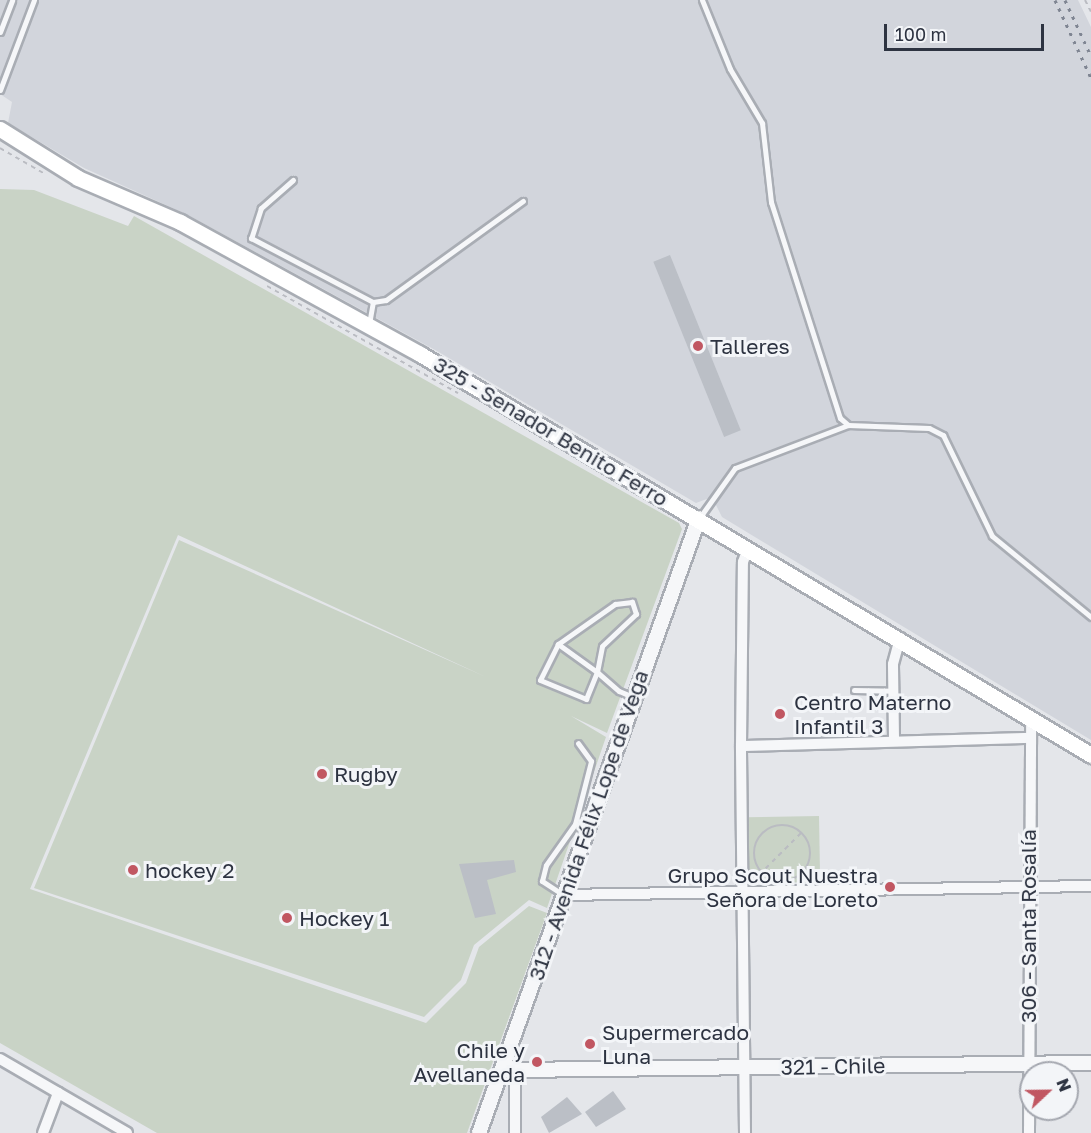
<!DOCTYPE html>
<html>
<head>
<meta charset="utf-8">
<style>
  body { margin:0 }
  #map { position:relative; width:1091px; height:1133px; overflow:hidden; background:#e4e6ea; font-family:"Golos Text",sans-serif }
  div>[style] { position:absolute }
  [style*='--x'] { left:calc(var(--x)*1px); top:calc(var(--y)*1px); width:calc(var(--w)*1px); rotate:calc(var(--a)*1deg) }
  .built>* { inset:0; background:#d2d5dc }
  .green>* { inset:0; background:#c9d3c6; transform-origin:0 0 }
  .building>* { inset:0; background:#bbbfc6; transform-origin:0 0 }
  .path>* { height:2px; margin-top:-1px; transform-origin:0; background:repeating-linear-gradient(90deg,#babcc2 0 4.5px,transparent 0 9px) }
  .path>.ring { margin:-1px; padding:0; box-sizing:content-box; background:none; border:2px solid #babcc2; border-radius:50% }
  .roads { filter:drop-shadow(2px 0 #a9adb4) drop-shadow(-2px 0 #a9adb4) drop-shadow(0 2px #a9adb4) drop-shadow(0 -2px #a9adb4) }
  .service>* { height:5px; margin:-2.5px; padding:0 2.5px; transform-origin:2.5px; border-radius:2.5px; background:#f6f7f9 }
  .minor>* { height:10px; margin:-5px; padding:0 5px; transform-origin:5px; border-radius:5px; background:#f6f7f9 }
  .tertiary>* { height:14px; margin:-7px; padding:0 7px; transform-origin:7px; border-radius:7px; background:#f6f7f9 }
  .secondary>* { height:15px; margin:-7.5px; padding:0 7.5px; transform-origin:7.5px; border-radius:7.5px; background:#fff }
  .rail>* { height:3px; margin-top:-1.5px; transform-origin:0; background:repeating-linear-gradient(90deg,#7f8592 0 3px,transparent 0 9px) }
  .dots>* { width:16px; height:16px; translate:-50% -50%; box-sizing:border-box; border:3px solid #f3f5f8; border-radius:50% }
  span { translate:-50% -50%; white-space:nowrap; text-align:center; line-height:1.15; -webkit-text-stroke:6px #f3f5f8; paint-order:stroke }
  .poi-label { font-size:21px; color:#2d3341 }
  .left { translate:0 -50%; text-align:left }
  .right { translate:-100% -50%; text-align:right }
  .street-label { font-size:21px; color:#2d3341 }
  .north { position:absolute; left:1019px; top:1061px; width:60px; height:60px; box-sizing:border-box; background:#f3f5f8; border:2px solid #a4a7af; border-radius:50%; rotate:68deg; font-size:16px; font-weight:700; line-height:24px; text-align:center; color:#2d3341 }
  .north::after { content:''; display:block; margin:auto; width:21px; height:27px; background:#c15762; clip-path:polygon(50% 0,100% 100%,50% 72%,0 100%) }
  .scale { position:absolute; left:884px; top:24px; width:160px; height:27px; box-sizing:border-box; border:3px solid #2d3341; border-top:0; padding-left:8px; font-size:18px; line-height:21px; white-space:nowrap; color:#2d3341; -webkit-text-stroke:4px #f3f5f8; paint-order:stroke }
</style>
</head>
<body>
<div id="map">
  <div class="built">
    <i style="clip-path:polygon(0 0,1078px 0,1091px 27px,1091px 740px,722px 517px,712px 497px,696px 503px,437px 351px,188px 215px,84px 168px,8px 123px,12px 102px,0 94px)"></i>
  </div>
  <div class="green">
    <i style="clip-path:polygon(0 189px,34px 190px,128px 226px,134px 216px,679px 523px,682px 529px,607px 733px,571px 716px,606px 737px,547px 908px,529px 900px,474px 945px,461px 980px,424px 1017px,34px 888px,179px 540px,486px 677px,178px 535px,30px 889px,426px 1023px,466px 983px,479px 947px,529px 906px,547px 913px,467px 1133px,157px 1133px,0 1043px)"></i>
    <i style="left:819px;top:816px;width:66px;height:73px;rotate:89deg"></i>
  </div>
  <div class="building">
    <i style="left:670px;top:255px;width:189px;height:18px;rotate:68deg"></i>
    <i style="clip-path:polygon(514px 860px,516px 872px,487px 880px,496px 914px,475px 918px,459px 864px)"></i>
    <i style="clip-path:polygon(613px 1091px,626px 1109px,596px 1127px,585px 1112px)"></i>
    <i style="clip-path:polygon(567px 1097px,582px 1114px,549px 1133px,541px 1117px)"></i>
  </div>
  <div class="path">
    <i style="--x:1085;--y:0;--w:13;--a:63"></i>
    <i style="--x:0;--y:148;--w:52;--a:30"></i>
    <i style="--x:267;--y:286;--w:219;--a:29.3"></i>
    <i class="ring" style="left:754px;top:825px;width:54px;height:54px"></i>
    <i style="--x:753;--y:881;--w:69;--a:-45"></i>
  </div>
  <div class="roads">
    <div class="service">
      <i style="--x:702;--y:0;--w:74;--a:67.9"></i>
      <i style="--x:730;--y:69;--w:63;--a:59.3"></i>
      <i style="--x:762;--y:123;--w:80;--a:83.5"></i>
      <i style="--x:771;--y:202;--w:227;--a:72.3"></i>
      <i style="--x:840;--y:418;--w:11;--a:41"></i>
      <i style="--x:848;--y:425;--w:81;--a:2.1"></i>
      <i style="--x:929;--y:428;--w:16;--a:27"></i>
      <i style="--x:943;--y:435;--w:112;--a:64.1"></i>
      <i style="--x:992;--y:536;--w:128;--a:39.3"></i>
      <i style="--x:0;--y:32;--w:34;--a:-69"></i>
      <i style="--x:0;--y:90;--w:96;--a:-69.3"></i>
      <i style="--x:293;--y:180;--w:43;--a:138.8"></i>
      <i style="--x:261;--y:208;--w:32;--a:108"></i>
      <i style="--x:251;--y:238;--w:138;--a:27.7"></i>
      <i style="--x:369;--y:324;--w:22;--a:-80"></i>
      <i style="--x:373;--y:302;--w:13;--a:-9"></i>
      <i style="--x:386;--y:300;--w:169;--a:-35.9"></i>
      <i style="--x:700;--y:517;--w:60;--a:-54.5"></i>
      <i style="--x:735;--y:468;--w:121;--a:-20.8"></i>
      <i style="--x:558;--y:644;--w:40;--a:116.6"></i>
      <i style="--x:540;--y:680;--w:50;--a:22.4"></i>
      <i style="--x:586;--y:699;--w:29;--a:-68"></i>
      <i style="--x:597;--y:672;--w:26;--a:-79"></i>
      <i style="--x:602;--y:646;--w:47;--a:-43.3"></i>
      <i style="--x:636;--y:614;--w:13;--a:-108"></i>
      <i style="--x:632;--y:602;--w:17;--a:173"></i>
      <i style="--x:615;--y:604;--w:70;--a:144.9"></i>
      <i style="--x:558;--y:644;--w:48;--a:35.7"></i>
      <i style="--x:597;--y:672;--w:29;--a:41"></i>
      <i style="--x:619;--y:691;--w:15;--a:23"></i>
      <i style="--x:854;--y:690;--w:39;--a:1"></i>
      <i style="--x:562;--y:894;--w:24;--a:-147"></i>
      <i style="--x:542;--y:881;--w:16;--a:-76"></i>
      <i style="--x:546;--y:865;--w:50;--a:-54.7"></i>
      <i style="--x:575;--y:824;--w:65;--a:-75.7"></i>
      <i style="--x:591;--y:761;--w:22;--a:-126"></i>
    </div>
    <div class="minor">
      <i style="--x:894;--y:738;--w:74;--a:-90.8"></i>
      <i style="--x:893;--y:664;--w:27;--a:-75"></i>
      <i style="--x:741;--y:746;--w:287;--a:-1.6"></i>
      <i style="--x:563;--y:895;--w:528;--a:-0.98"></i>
      <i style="--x:0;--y:1059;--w:147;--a:30.2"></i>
      <i style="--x:515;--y:1070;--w:63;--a:90"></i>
      <i style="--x:43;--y:1133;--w:43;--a:-69.4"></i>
      <i style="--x:745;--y:1133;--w:387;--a:-90.6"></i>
      <i style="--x:741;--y:746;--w:184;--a:-89.4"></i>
      <i style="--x:743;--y:562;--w:15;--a:-70"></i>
      <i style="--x:1029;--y:1133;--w:415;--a:-89.7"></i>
    </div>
    <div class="tertiary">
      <i style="--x:504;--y:1065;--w:12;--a:24"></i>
      <i style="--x:515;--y:1070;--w:576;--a:-0.7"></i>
      <i style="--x:479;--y:1133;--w:653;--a:-70.32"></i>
    </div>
    <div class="secondary">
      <i style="--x:0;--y:129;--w:92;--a:32.1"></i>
      <i style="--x:78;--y:178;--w:111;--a:23.3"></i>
      <i style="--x:180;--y:222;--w:274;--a:28.8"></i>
      <i style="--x:420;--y:354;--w:782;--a:30.86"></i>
    </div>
  </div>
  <div class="rail">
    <i style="--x:1055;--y:0;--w:86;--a:65.2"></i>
    <i style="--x:1065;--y:0;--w:62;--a:65.1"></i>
  </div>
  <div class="dots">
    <i style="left:698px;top:346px;background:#c15762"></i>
    <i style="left:780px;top:714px;background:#c15762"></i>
    <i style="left:322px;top:774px;background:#c15762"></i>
    <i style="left:133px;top:870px;background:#c15762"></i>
    <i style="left:890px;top:887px;background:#c15762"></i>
    <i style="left:287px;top:918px;background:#c15762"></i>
    <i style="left:590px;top:1044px;background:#c15762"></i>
    <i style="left:537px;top:1062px;background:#c15762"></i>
  </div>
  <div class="poi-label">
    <span class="left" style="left:710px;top:346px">Talleres</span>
    <span class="left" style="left:794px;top:714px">Centro Materno<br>Infantil 3</span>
    <span class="left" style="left:334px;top:774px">Rugby</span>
    <span class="left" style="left:145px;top:870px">hockey 2</span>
    <span class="right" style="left:878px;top:887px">Grupo Scout Nuestra<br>Señora de Loreto</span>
    <span class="left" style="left:299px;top:918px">Hockey 1</span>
    <span class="left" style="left:602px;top:1044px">Supermercado<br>Luna</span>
    <span class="right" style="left:525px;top:1062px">Chile y<br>Avellaneda</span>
  </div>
  <div class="street-label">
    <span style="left:551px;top:431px;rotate:31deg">325 - Senador Benito Ferro</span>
    <span style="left:588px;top:825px;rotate:-71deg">312 - Avenida Félix Lope de Vega</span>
    <span style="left:1028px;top:926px;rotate:-90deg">306 - Santa Rosalía</span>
    <span style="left:833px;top:1066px;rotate:-1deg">321 - Chile</span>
  </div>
  <div class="north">N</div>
  <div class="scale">100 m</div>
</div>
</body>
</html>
